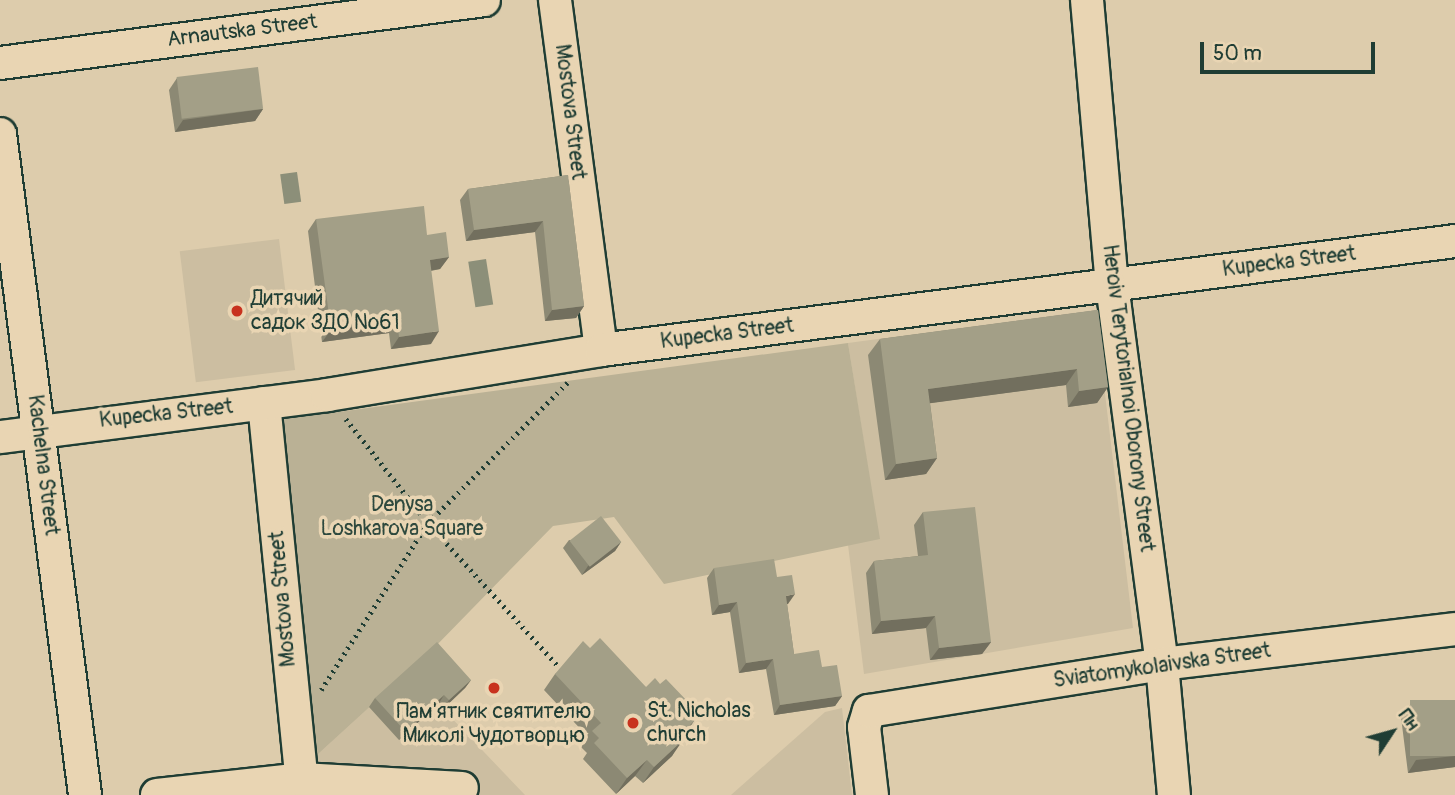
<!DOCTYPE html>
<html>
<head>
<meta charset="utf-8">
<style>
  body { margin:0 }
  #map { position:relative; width:1455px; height:795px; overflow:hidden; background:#ddccac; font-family:Pangolin,sans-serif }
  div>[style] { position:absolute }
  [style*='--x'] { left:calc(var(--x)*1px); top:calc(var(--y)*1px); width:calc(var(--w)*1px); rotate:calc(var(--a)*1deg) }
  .built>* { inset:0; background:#ccbea1; transform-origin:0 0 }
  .green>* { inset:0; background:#bab195 }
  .water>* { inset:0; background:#8c8f79; transform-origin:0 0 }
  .path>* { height:4.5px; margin-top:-2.25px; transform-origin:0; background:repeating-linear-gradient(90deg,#1f3d34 0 2px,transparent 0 7px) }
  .roads { filter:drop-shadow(2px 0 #1f3d34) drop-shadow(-2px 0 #1f3d34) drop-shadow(0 2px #1f3d34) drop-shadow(0 -2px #1f3d34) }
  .minor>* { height:32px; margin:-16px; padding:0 16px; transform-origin:16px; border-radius:16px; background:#e9d5b3 }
  .wall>* { inset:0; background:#8c8974 }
  .shaded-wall>* { inset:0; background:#726f5e }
  .building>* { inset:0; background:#a39f87; transform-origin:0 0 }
  .dots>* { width:19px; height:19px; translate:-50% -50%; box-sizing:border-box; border:4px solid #e9d5b3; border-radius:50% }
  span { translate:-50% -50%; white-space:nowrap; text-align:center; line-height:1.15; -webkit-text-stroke:7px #e9d5b3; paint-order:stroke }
  .street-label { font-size:21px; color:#1f3d34 }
  .poi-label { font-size:21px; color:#1f3d34 }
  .left { translate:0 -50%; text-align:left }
  .park-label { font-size:21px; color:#2e493e }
  .north { position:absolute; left:1357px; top:697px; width:70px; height:70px; -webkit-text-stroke:5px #e9d5b3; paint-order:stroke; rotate:54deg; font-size:19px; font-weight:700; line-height:28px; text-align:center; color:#1f3d34 }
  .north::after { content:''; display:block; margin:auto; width:24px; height:32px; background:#1f3d34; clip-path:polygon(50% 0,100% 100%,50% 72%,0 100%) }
  .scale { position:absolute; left:1200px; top:42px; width:175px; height:32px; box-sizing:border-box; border:4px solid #1f3d34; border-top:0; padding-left:9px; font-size:21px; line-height:24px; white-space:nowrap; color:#1f3d34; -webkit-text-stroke:5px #e9d5b3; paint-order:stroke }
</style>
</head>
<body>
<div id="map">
  <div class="built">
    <i style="left:279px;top:239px;width:132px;height:100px;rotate:83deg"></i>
    <i style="clip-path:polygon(1095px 310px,1133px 628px,864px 674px,848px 545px,879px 538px,848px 343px)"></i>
    <i style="clip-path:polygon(409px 671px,443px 709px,525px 795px,323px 795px,317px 755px)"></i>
    <i style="clip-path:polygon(842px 708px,852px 795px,731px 795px,825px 712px)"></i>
  </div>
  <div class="green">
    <i style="clip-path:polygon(848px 343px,880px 539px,664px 584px,614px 517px,553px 526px,431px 651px,317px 755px,279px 420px)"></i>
  </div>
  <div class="water">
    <i style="left:297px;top:172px;width:30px;height:17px;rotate:82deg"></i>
    <i style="left:486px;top:259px;width:46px;height:18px;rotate:81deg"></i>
  </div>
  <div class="path">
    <i style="--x:346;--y:419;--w:132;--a:51.7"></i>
    <i style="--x:428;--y:523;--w:196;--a:47.7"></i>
    <i style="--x:321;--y:690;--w:198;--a:-57.4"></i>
    <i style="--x:428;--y:523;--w:199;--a:-45.2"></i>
  </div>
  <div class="roads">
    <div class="minor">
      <i style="--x:555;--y:0;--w:353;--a:82.5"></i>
      <i style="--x:1087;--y:0;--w:286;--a:85"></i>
      <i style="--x:1112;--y:285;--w:382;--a:82.5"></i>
      <i style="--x:1162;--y:664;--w:132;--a:84.8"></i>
      <i style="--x:0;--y:63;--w:488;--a:-7.4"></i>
      <i style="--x:0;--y:134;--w:666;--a:82.67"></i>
      <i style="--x:264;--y:403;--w:394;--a:84.3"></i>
      <i style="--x:0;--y:437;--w:330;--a:-7.3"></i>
      <i style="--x:327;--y:395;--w:278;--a:-9.3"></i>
      <i style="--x:601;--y:350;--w:861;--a:-7.27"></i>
      <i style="--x:157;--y:795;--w:145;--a:-6.3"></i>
      <i style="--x:301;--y:779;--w:161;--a:3.2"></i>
      <i style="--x:872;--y:795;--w:68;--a:-96.7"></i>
      <i style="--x:864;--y:727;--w:17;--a:-73"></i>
      <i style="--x:869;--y:711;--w:297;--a:-9.1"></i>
      <i style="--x:1162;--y:664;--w:295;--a:-6.8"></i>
    </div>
  </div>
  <div class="wall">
    <i style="clip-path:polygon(177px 78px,263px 109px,255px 121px,175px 132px,169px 90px)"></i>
    <i style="clip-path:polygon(568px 175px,584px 306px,576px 318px,545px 321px,535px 232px,466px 241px,460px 200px,468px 189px)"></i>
    <i style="clip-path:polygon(316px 219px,427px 235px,449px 257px,440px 269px,431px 271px,431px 344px,391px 349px,389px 333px,322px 342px,308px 231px)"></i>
    <i style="clip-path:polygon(1098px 310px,1108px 387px,1097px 403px,1068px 407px,1066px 385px,930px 403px,937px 458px,926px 474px,885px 480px,868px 355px,880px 339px)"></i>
    <i style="clip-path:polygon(923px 512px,991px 642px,982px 654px,930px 660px,926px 628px,872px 634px,866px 573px,874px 561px,918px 556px,914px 525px)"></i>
    <i style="clip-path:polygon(569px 540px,621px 542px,615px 551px,582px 575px,563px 548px)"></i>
    <i style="clip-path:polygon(714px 568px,777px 577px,788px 604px,787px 604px,794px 654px,822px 667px,842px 696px,835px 706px,774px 715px,766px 669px,739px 673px,730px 612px,712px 615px,707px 578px)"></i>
    <i style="clip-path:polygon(590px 648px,694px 721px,681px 739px,672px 756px,643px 783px,635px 776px,616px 794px,583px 759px,587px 753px,581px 747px,588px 737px,544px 690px,555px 674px)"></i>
    <i style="clip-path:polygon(471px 680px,465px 688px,443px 709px,439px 703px,399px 740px,369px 707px,375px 698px)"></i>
    <i style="clip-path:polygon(1455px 700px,1455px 767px,1408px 773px,1401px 717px,1410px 705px)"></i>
  </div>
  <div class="shaded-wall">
    <i style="clip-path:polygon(263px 109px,255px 121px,175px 132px,183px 120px)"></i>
    <i style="clip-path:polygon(543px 221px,535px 232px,466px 241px,474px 230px)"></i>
    <i style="clip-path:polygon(449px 257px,440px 269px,421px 272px,430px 260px)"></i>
    <i style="clip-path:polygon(584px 306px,576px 318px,545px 321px,552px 310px)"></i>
    <i style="clip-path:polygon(397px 321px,389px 333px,322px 342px,331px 330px)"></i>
    <i style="clip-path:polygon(439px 331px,431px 344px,391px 349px,399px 337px)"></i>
    <i style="clip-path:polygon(1077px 369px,1066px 385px,917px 405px,928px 389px)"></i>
    <i style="clip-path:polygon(1108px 387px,1097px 403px,1068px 407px,1079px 391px)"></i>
    <i style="clip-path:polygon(937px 458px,926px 474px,885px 480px,896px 464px)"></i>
    <i style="clip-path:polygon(621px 542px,615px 551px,582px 575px,588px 566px)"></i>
    <i style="clip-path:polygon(795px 594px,788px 604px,779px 606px,786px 596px)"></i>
    <i style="clip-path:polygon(737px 602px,730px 612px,712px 615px,719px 605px)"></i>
    <i style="clip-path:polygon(935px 616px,926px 628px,872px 634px,881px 621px)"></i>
    <i style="clip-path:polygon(991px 642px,982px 654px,930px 660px,939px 648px)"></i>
    <i style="clip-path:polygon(773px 659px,766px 669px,739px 673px,746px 663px)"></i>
    <i style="clip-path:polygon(471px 680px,465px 688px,443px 709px,449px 700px)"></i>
    <i style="clip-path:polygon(444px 695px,439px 703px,399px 740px,405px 731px)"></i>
    <i style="clip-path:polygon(842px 696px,835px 706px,774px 715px,780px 705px)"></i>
    <i style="clip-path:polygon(694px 721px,683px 736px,668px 752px,679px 736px)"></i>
    <i style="clip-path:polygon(683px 740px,672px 756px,643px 783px,654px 767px)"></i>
    <i style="clip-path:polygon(1455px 756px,1455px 767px,1408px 773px,1416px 760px)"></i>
    <i style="clip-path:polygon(647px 760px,635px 776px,616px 794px,627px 778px)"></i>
  </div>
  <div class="building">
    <i style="left:258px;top:67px;width:42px;height:82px;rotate:83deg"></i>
    <i style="clip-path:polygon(568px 175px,584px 306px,552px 310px,543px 221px,474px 230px,468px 189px)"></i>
    <i style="clip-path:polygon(424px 206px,427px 235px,446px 232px,449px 257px,430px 260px,439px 331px,399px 337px,397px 321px,331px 330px,316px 219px)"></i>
    <i style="clip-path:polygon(1098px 310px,1108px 387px,1079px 391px,1077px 369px,928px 389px,937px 458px,896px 464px,880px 339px)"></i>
    <i style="clip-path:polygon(975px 507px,991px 642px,939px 648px,935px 616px,881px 621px,874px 561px,928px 555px,923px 512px)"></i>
    <i style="left:601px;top:516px;width:33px;height:40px;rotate:52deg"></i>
    <i style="clip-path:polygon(774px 559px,777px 577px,792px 575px,795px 594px,786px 596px,794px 654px,819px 650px,822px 667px,837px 665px,842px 696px,780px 705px,773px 659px,746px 663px,737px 602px,719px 605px,714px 568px)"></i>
    <i style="clip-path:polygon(600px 638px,646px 687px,655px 678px,660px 684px,666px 679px,690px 704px,684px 710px,694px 721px,679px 736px,683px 740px,654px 767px,647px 760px,627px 778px,594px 743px,599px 738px,592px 731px,601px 723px,555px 674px,583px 641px,590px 648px)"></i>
    <i style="clip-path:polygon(437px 642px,471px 680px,449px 700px,444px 695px,405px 731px,375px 698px)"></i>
    <i style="left:1455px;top:700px;width:56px;height:45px;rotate:90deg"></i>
  </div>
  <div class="dots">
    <i style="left:237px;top:311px;background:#c8321e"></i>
    <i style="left:494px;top:688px;background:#c8321e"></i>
    <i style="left:633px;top:723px;background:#c8321e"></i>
  </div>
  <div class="street-label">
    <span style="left:242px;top:31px;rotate:-7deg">Arnautska Street</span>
    <span style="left:570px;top:112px;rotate:83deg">Mostova Street</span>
    <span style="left:1289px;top:262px;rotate:-7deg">Kupecka Street</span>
    <span style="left:727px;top:334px;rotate:-7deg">Kupecka Street</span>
    <span style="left:1128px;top:398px;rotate:83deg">Heroiv Terytorialnoi Oborony Street</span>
    <span style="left:166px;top:414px;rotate:-6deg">Kupecka Street</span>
    <span style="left:43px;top:465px;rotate:83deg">Kachelna Street</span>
    <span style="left:283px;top:599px;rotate:-95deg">Mostova Street</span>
    <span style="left:1162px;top:666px;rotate:-8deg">Sviatomykolaivska Street</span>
  </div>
  <div class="poi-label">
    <span class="left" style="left:251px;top:311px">Дитячий<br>садок ЗДО №61</span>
    <span class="left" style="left:647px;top:723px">St. Nicholas<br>church</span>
    <span style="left:494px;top:724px">Пам'ятник святителю<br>Миколі Чудотворцю</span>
  </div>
  <div class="park-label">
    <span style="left:402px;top:517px">Denysa<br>Loshkarova Square</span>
  </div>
  <div class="north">Пн</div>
  <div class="scale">50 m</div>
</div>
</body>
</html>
